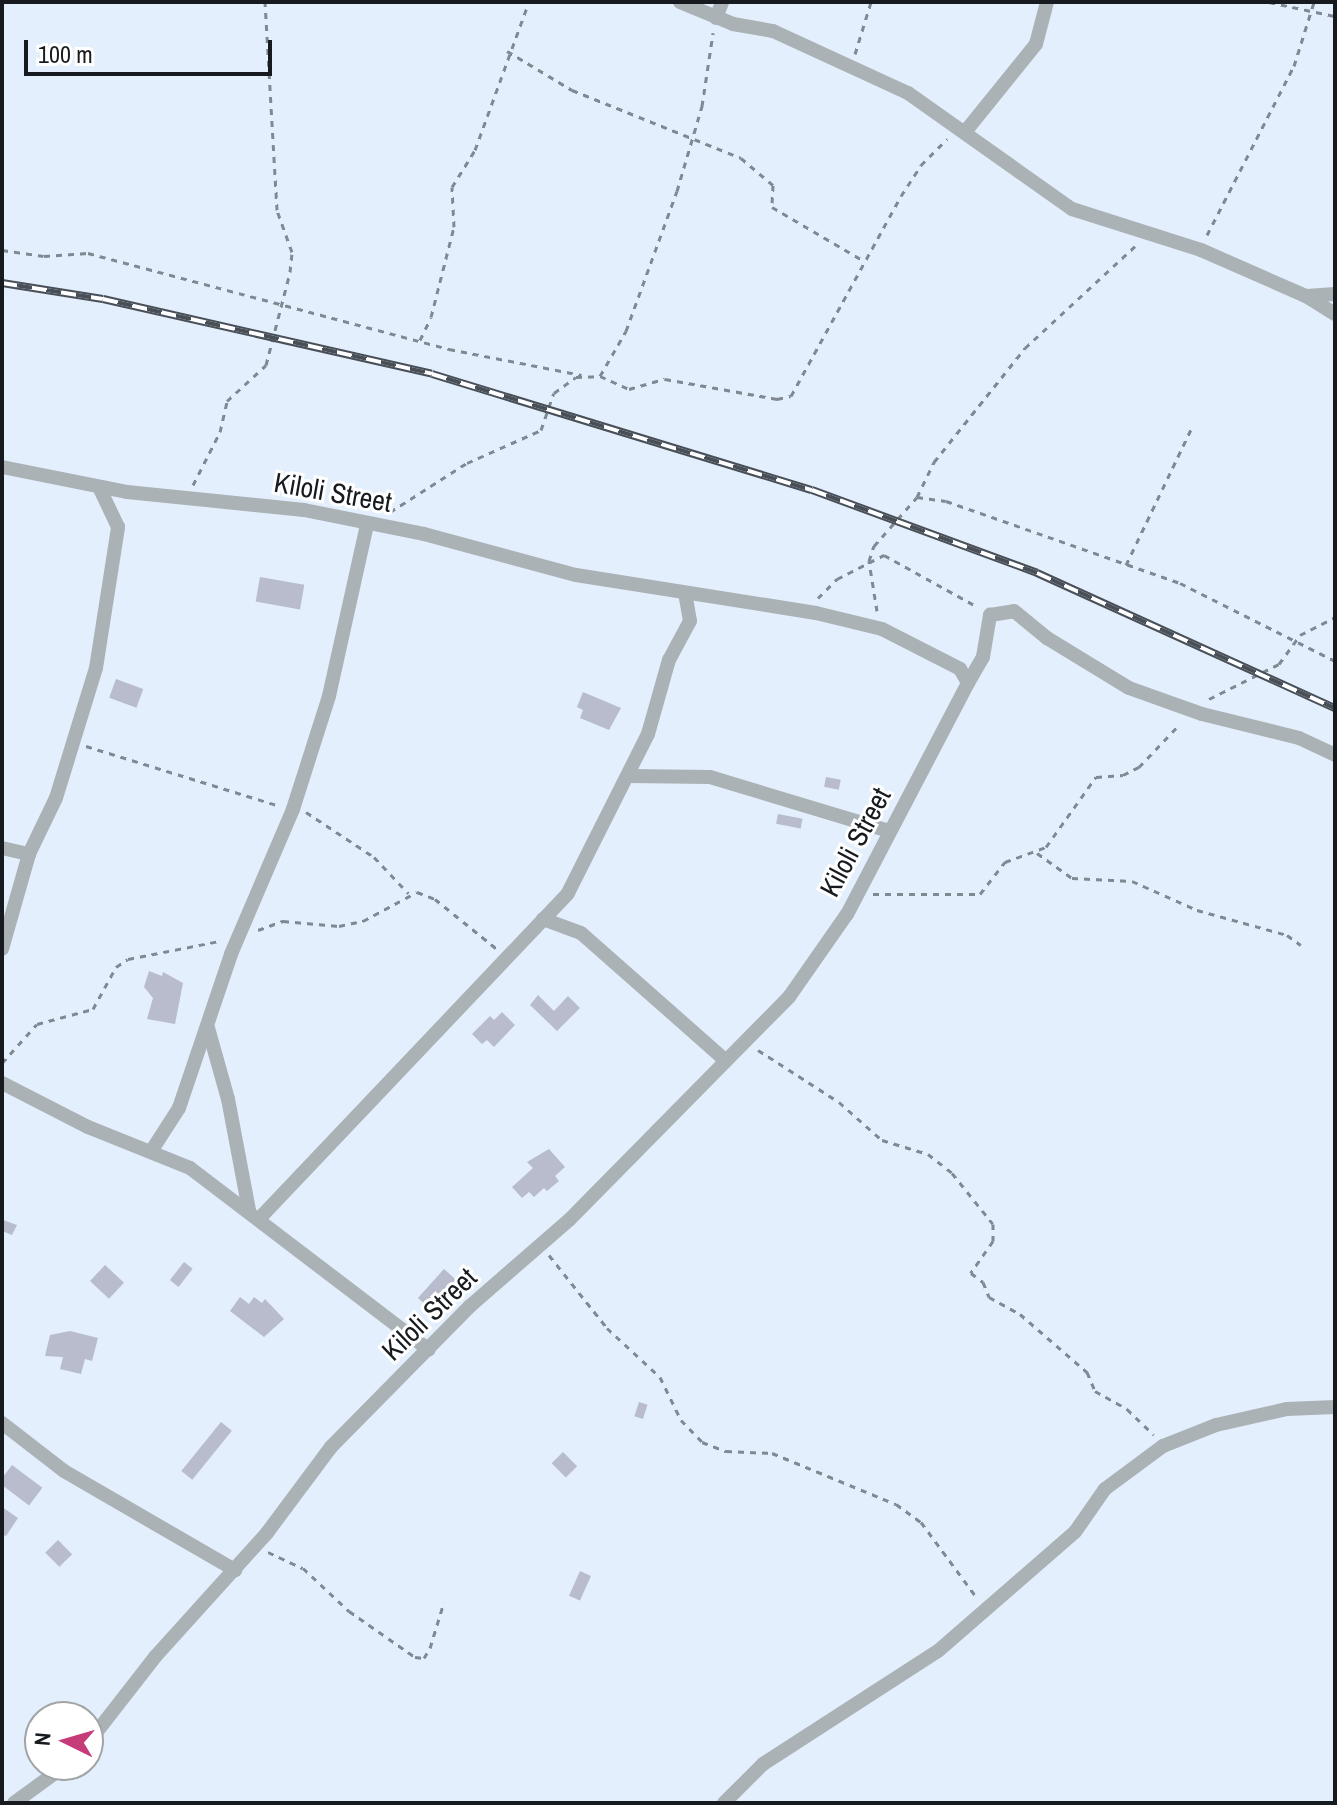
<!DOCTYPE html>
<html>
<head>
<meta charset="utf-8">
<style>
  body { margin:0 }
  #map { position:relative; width:1337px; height:1805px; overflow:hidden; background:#e3effd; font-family:"Archivo Narrow",sans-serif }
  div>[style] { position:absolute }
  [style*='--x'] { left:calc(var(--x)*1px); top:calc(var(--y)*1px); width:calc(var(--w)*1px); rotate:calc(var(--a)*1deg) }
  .building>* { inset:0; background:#b8bccc; transform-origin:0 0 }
  .path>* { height:3px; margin-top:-1.5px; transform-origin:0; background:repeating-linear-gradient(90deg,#808892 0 6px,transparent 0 12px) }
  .street>* { height:14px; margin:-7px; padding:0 7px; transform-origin:7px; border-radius:7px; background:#abb2b6 }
  .rail>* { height:8px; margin-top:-4px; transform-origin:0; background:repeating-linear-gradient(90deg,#fff 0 15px,#494f57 0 30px); box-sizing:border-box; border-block:2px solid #494f57 }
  span { translate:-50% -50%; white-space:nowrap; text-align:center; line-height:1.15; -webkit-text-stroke:6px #fff; paint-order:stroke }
  .street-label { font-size:28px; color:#171b20 }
  .frame { position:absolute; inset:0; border:4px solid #171b20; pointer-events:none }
  .north { position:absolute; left:24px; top:1701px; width:80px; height:80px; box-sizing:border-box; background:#fff; border:2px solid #a2a4a6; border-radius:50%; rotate:275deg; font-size:22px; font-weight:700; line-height:32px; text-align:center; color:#171b20 }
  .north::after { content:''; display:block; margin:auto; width:28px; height:36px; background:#c53c79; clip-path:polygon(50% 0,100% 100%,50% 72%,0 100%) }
  .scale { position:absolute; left:24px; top:40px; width:248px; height:36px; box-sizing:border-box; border:4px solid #171b20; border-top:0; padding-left:10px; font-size:24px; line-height:28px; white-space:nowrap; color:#171b20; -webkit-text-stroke:6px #fff; paint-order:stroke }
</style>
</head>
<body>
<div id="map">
  <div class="building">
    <i style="left:260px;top:577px;width:45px;height:25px;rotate:10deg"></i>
    <i style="left:116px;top:679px;width:29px;height:20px;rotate:20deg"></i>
    <i style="clip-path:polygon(583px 692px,621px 708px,609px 730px,580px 718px,583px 710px,577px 707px)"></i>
    <i style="left:826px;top:777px;width:15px;height:10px;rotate:11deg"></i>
    <i style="left:778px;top:814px;width:25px;height:10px;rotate:11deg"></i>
    <i style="clip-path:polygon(149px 971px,162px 976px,163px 972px,183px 983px,175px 1024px,147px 1019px,153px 998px,144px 987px)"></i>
    <i style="clip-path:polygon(538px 995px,554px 1011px,568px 996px,580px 1008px,557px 1031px,530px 1005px)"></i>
    <i style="clip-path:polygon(502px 1012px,515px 1025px,494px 1047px,487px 1040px,482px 1044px,472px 1034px,490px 1016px,494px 1020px)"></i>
    <i style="clip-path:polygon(549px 1149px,565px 1167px,555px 1176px,559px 1181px,547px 1191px,544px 1188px,534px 1197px,529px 1192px,522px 1198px,512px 1187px,533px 1168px,527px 1162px)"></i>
    <i style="clip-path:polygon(3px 1220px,17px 1225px,12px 1235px,2px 1231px)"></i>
    <i style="left:184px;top:1262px;width:11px;height:23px;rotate:38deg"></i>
    <i style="left:105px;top:1265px;width:26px;height:22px;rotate:43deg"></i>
    <i style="left:444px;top:1269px;width:24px;height:39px;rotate:42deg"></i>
    <i style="clip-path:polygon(240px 1297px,249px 1304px,254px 1297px,262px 1303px,265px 1299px,284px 1319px,264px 1337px,230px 1311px)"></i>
    <i style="clip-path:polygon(70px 1331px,98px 1338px,92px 1361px,85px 1359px,81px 1374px,60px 1369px,63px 1357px,45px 1356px,50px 1335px)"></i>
    <i style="left:639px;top:1402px;width:9px;height:15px;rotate:18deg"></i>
    <i style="left:221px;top:1422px;width:14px;height:63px;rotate:39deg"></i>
    <i style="left:563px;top:1452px;width:20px;height:16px;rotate:45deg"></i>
    <i style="left:12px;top:1465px;width:38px;height:22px;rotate:37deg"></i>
    <i style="clip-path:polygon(2px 1507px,18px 1518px,6px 1536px,2px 1534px)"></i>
    <i style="left:58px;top:1540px;width:20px;height:18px;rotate:45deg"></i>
    <i style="left:580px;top:1571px;width:12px;height:27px;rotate:24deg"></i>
  </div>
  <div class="path">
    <i style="--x:1269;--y:2;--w:67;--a:12"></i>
    <i style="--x:507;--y:51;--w:76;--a:31"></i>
    <i style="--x:572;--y:90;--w:182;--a:21.9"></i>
    <i style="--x:741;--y:158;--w:42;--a:40.2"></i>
    <i style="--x:773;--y:185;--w:22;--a:93"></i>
    <i style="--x:772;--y:207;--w:107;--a:30.4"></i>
    <i style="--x:855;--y:54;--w:54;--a:-72.9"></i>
    <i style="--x:1207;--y:235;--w:190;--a:-62.8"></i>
    <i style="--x:1294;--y:66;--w:67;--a:-72.6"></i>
    <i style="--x:2;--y:250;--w:42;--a:8.1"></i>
    <i style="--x:44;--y:256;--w:44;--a:-3.9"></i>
    <i style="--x:88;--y:253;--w:374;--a:14.9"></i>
    <i style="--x:449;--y:349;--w:135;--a:11.1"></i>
    <i style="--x:420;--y:340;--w:25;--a:-64"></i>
    <i style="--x:431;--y:317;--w:93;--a:-75.7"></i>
    <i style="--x:454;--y:227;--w:40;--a:-92.9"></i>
    <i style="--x:452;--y:187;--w:44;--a:-58.1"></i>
    <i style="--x:475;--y:150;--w:158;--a:-70"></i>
    <i style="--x:600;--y:376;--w:52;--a:-60"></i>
    <i style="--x:626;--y:331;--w:149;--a:-70"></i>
    <i style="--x:677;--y:191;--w:89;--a:-73.6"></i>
    <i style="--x:702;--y:106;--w:74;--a:-81.4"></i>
    <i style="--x:193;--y:485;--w:59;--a:-63"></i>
    <i style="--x:220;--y:432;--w:32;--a:-77"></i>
    <i style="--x:227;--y:401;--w:53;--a:-42.7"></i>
    <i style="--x:266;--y:365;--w:96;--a:-75.5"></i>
    <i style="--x:290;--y:272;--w:20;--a:-84"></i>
    <i style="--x:292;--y:252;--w:45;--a:-109.7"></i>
    <i style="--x:277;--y:210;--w:208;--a:-93.3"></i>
    <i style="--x:917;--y:497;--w:29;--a:8"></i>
    <i style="--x:946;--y:501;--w:248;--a:19.3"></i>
    <i style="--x:1180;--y:583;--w:174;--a:26.7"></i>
    <i style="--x:390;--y:512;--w:91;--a:-32.5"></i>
    <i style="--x:467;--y:463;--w:81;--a:-24"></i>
    <i style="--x:541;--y:430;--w:39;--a:-71"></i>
    <i style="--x:554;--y:393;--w:27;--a:-36"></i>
    <i style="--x:576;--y:377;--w:24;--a:-2"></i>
    <i style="--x:600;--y:376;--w:32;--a:24"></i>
    <i style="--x:629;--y:389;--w:37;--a:-16"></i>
    <i style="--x:665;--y:379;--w:114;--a:10.1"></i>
    <i style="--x:777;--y:399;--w:14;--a:-12"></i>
    <i style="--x:791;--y:396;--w:228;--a:-61.2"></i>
    <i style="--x:901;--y:196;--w:37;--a:-57"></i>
    <i style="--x:921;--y:165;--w:37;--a:-45"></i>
    <i style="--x:1126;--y:565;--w:153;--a:-64.4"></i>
    <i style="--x:818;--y:598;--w:27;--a:-45"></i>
    <i style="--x:837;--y:579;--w:53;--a:-27.1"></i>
    <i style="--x:884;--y:555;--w:107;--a:29"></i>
    <i style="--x:877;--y:611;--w:51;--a:-99.1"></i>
    <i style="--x:869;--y:561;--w:16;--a:-72"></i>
    <i style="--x:874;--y:546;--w:65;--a:-48.7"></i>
    <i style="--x:917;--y:497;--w:39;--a:-64"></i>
    <i style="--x:934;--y:462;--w:146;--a:-51.4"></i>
    <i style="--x:1025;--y:348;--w:150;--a:-42.8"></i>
    <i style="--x:1209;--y:699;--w:78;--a:-26.6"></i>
    <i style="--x:1279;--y:664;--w:36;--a:-54"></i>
    <i style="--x:1300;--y:635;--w:39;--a:-27"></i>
    <i style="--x:86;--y:746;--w:200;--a:17.2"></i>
    <i style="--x:306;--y:812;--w:82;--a:33.5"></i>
    <i style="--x:374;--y:857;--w:50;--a:46.6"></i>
    <i style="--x:1037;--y:853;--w:43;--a:35.5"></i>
    <i style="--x:1072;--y:878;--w:60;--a:2.9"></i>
    <i style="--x:1132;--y:881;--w:71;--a:24"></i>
    <i style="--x:1197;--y:910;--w:93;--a:15.5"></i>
    <i style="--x:1287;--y:935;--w:17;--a:36"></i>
    <i style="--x:873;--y:894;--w:107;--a:0"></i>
    <i style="--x:980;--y:894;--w:41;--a:-52"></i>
    <i style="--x:1005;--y:862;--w:44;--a:-20.1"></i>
    <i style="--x:1046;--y:847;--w:86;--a:-54.5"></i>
    <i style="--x:1096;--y:777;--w:27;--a:-4"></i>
    <i style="--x:1123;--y:775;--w:18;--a:-27"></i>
    <i style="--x:1139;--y:767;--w:59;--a:-46.4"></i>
    <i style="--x:258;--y:930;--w:27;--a:-20"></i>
    <i style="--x:283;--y:921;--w:56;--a:5.1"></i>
    <i style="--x:339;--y:926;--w:25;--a:-12"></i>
    <i style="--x:363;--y:921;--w:61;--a:-28.2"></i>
    <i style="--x:417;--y:892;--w:19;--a:21"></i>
    <i style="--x:435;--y:899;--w:80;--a:38.9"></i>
    <i style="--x:758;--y:1050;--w:96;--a:32.7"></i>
    <i style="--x:839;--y:1102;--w:57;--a:41.5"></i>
    <i style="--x:882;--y:1140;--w:48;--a:16.9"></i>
    <i style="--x:928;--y:1154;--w:31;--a:38"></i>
    <i style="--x:952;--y:1173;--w:65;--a:51.2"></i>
    <i style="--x:993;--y:1224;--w:17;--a:90"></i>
    <i style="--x:993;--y:1241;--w:39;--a:125"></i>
    <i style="--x:971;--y:1273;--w:15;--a:37"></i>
    <i style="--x:983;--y:1282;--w:16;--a:68"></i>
    <i style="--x:989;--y:1297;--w:35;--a:29"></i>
    <i style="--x:1020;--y:1314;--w:89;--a:40.9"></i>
    <i style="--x:1087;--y:1372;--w:21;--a:67"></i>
    <i style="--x:1095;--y:1391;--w:37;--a:29"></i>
    <i style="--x:1127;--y:1409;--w:37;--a:44"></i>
    <i style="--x:2;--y:1063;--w:52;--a:-48.1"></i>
    <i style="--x:37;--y:1024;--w:58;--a:-15"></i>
    <i style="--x:93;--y:1009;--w:48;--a:-61.3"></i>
    <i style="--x:116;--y:967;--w:14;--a:-34"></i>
    <i style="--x:128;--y:959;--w:94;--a:-11.1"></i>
    <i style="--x:549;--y:1255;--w:93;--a:51.5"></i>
    <i style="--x:607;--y:1328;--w:72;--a:42.8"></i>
    <i style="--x:660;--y:1377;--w:48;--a:64"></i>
    <i style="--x:681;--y:1420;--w:30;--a:46"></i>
    <i style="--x:702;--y:1442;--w:26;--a:21"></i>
    <i style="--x:726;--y:1451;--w:46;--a:2.5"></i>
    <i style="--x:772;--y:1453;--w:134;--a:22.4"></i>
    <i style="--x:896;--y:1504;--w:31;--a:36"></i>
    <i style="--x:921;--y:1522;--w:94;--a:53.6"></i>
    <i style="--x:268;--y:1552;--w:38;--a:25"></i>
    <i style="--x:303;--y:1568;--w:63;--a:43.1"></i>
    <i style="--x:349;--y:1611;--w:80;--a:34.9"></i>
    <i style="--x:415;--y:1657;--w:9;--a:6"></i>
    <i style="--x:424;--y:1658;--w:12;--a:-59"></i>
    <i style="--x:430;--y:1648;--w:48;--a:-73.1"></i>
  </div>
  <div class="street">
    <i style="--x:680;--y:2;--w:57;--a:22.5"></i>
    <i style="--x:733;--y:24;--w:41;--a:9.9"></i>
    <i style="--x:773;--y:31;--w:149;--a:24.7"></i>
    <i style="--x:908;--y:93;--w:201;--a:35.3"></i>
    <i style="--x:1072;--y:209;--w:135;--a:17.6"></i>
    <i style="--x:1201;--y:250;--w:115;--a:23.7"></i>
    <i style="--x:1306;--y:296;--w:34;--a:32"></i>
    <i style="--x:716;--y:18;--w:17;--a:-69"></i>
    <i style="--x:965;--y:132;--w:113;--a:-51.1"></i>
    <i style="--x:1036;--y:44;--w:43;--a:-75.3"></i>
    <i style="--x:1307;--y:296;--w:28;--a:-4"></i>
    <i style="--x:2;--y:467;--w:127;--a:11.3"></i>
    <i style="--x:127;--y:492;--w:178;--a:5.8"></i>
    <i style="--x:304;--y:510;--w:122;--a:11.3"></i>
    <i style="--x:424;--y:534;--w:157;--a:15.1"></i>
    <i style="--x:576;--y:575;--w:243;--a:9"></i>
    <i style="--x:816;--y:613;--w:68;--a:13.6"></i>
    <i style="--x:882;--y:629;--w:88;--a:27.1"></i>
    <i style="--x:960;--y:669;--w:16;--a:60"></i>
    <i style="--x:968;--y:683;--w:261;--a:117.6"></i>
    <i style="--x:847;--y:914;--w:101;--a:124.9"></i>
    <i style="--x:789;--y:997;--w:313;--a:134.6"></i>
    <i style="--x:569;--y:1220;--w:131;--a:139"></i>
    <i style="--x:470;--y:1306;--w:198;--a:134.6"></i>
    <i style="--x:331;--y:1447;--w:107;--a:126.7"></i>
    <i style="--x:267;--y:1533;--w:167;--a:132.1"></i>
    <i style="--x:155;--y:1657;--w:109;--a:127.9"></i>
    <i style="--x:968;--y:683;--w:30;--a:-60"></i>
    <i style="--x:983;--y:657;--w:43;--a:-80.5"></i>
    <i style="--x:990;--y:615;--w:24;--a:-9"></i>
    <i style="--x:1014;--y:611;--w:43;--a:39.3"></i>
    <i style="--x:1047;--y:638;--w:96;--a:31.4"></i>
    <i style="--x:1129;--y:688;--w:77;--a:19.6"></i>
    <i style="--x:1202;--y:714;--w:100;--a:13.9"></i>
    <i style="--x:1299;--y:738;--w:40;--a:25"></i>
    <i style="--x:630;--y:776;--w:80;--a:0.7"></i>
    <i style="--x:710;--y:777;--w:187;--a:16.8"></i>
    <i style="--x:2;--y:848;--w:28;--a:13"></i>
    <i style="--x:543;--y:919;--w:40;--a:20.2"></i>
    <i style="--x:581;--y:933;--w:193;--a:41.4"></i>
    <i style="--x:2;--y:949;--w:99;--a:-74.1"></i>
    <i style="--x:29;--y:854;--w:62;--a:-64.3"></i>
    <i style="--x:56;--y:798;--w:136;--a:-72.9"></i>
    <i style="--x:96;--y:668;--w:143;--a:-81.1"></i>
    <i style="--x:118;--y:527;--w:44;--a:-115.4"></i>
    <i style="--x:208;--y:1028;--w:74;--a:74.3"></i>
    <i style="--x:228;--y:1099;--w:113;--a:79.3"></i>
    <i style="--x:2;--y:1083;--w:97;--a:27.1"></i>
    <i style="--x:88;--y:1127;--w:110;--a:21.9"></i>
    <i style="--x:190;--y:1168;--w:300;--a:37.3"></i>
    <i style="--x:152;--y:1150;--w:50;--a:-57.3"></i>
    <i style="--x:179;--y:1108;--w:163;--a:-71.3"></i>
    <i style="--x:231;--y:954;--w:158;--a:-66.8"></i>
    <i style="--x:293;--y:809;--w:119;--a:-72.3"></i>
    <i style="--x:329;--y:696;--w:175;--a:-77.5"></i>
    <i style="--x:259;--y:1219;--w:449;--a:-46.5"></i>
    <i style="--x:568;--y:893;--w:178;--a:-63.3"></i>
    <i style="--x:648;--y:734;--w:77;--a:-74.2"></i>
    <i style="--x:669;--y:660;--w:44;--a:-61.7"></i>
    <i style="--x:690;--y:621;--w:27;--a:-100"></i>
    <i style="--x:2;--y:1423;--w:78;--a:37.7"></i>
    <i style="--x:64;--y:1471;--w:198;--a:30.1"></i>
    <i style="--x:14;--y:1803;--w:64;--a:-36.2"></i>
    <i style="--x:724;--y:1803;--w:55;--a:-45"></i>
    <i style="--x:763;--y:1764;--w:208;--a:-32.9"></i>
    <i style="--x:938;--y:1651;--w:181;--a:-41"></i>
    <i style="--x:1075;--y:1532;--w:52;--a:-55.1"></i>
    <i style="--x:1105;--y:1489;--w:72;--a:-36.6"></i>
    <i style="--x:1163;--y:1446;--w:57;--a:-21.6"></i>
    <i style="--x:1216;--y:1425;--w:73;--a:-12.7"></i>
    <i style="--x:1287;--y:1409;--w:48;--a:-2.4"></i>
  </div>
  <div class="rail">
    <i style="--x:2;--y:283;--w:102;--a:9"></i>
    <i style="--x:103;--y:299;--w:337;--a:12.8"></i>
    <i style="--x:432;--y:374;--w:397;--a:17"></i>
    <i style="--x:812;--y:490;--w:240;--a:20.2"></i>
    <i style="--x:1037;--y:573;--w:327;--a:24.4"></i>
  </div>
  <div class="street-label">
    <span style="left:333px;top:492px;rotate:10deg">Kiloli Street</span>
    <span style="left:855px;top:842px;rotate:-62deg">Kiloli Street</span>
    <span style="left:429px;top:1314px;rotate:-44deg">Kiloli Street</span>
  </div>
  <div class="frame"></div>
  <div class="north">N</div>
  <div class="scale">100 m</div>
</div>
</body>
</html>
